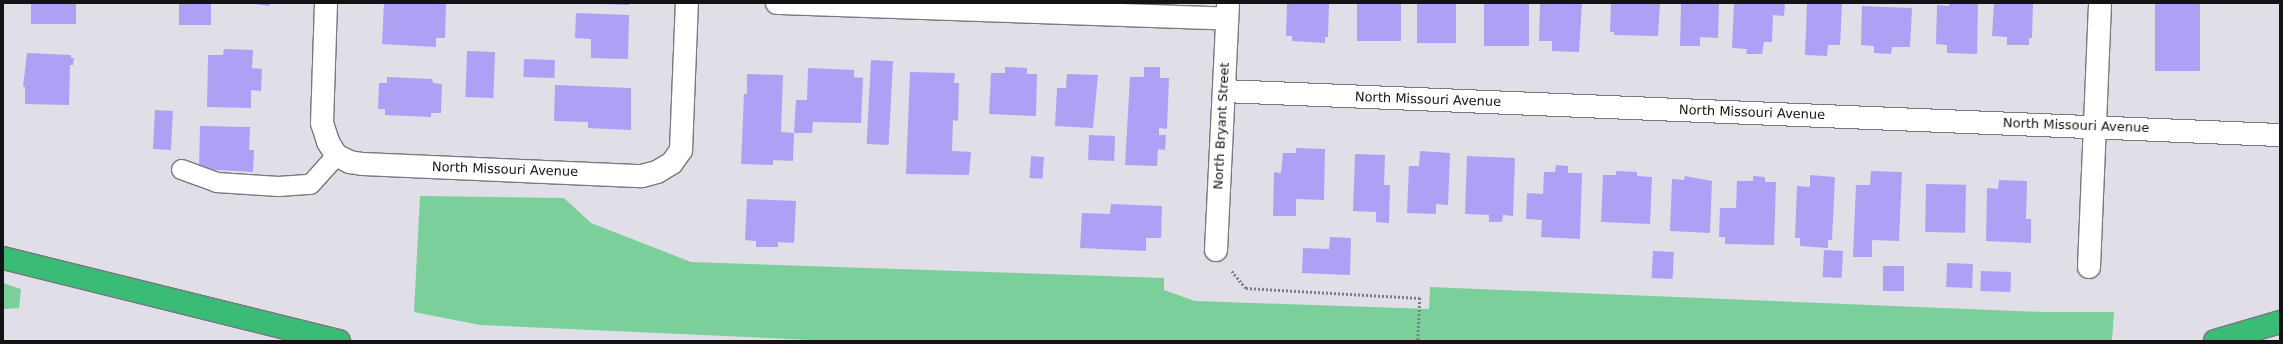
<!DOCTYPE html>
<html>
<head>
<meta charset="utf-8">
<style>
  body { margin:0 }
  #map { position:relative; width:2283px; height:344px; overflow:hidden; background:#e0dfe8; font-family:"DejaVu Sans",sans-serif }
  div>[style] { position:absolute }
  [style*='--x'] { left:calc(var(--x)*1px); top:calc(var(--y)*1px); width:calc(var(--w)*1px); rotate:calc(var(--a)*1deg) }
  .green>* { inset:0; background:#7bcf9b }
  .building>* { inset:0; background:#aea0f5; transform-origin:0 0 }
  .path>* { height:2.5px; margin-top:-1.25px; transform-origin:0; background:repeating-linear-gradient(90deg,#807f86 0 2px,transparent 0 4px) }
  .roads { filter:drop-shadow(1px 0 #797881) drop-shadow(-1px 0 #797881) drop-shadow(0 1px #797881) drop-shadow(0 -1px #797881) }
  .service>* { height:19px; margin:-9.5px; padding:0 9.5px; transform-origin:9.5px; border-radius:9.5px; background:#fff }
  .minor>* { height:22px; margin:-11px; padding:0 11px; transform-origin:11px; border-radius:11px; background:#fff }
  .motorway>* { height:22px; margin:-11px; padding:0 11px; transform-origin:11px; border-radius:11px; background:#3abb76 }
  span { translate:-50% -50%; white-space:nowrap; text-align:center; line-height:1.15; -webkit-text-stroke:3px #fff; paint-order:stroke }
  .street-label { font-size:13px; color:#131316 }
  .frame { position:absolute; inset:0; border:4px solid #131316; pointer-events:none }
</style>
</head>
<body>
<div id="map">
  <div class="green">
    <i style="clip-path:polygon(420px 196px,564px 198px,591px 223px,691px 262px,1164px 278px,1164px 290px,1195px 301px,1429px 309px,1430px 287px,2043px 312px,2114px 312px,2112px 341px,833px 341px,480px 325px,414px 312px)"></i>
    <i style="clip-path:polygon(3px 283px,21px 289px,19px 308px,3px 309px)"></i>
  </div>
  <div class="building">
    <i style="left:31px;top:3px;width:45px;height:21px"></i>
    <i style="left:179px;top:3px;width:32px;height:22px"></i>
    <i style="clip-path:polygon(248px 3px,270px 3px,269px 6px)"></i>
    <i style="clip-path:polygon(384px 3px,446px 3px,445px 38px,436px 38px,436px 47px,382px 44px)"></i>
    <i style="clip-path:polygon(605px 3px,629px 3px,629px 5px,605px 4px)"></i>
    <i style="clip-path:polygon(1287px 3px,1329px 3px,1328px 37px,1325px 37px,1325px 43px,1292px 41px,1292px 36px,1286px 36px)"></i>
    <i style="left:1357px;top:3px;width:44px;height:38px"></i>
    <i style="left:1417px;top:3px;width:39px;height:40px"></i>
    <i style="left:1484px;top:3px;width:45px;height:43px"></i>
    <i style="clip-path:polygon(1540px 3px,1582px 3px,1579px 52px,1552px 51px,1552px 41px,1539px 41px)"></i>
    <i style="clip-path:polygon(1611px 3px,1660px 3px,1658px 36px,1614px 35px,1614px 32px,1610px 32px)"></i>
    <i style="clip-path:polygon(1681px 3px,1719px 3px,1718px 38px,1700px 37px,1700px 46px,1680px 46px)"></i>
    <i style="clip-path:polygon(1734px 3px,1785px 3px,1784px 16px,1773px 15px,1772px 42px,1764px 42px,1762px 54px,1746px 54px,1747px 49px,1732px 48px)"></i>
    <i style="clip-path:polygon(1807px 3px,1842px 4px,1840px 45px,1828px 45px,1827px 56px,1805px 55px)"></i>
    <i style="clip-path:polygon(1949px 3px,1978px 3px,1977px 54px,1947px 53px,1947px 45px,1936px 44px,1937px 5px,1949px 6px)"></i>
    <i style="clip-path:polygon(1994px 3px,2033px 3px,2032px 38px,2029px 38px,2029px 45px,2007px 45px,2007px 37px,1992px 36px)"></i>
    <i style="left:2155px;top:3px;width:45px;height:68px"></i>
    <i style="clip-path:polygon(1862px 6px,1912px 8px,1910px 47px,1892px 47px,1891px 54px,1874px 53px,1874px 46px,1861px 45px)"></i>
    <i style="clip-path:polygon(576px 13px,629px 15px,628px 59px,591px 58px,591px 39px,575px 38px)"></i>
    <i style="clip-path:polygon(224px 49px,253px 50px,252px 68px,262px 69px,261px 91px,251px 90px,251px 108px,207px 107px,208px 55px,223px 55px)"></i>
    <i style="left:467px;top:51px;width:28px;height:46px;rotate:2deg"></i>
    <i style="clip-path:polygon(27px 53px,71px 55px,71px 58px,74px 58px,73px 65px,70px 65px,69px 105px,25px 104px,25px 87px,23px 87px)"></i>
    <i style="left:524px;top:59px;width:31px;height:18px;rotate:2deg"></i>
    <i style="left:871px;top:60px;width:22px;height:84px;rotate:3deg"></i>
    <i style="clip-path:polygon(1005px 67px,1027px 68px,1027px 74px,1037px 74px,1036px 116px,989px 114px,991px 73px,1005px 73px)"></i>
    <i style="clip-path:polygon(1144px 67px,1160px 67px,1160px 78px,1169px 78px,1167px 129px,1159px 128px,1159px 135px,1166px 135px,1165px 150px,1158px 149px,1157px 166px,1125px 165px,1130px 77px,1144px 77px)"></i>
    <i style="clip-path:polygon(808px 68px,854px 70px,854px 77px,863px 78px,861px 123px,813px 122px,812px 133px,794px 133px,793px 161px,773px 160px,773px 165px,741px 164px,744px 94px,747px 94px,747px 74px,783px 75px,781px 132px,794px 133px,796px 100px,807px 100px)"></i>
    <i style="clip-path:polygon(910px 72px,955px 73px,954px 83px,959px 83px,958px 121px,953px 120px,952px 151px,971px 152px,969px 175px,906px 174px)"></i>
    <i style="clip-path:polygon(1067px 74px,1098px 75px,1093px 128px,1055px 126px,1057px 88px,1066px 88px)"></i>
    <i style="clip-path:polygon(387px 77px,432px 79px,433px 83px,442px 84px,441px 113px,431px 113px,431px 117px,385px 115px,385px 109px,378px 109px,379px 83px,387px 83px)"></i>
    <i style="clip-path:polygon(555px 85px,631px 88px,631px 130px,588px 128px,588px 122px,554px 121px)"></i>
    <i style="left:155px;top:110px;width:18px;height:39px;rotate:3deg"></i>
    <i style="clip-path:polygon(200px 126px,250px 127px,249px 150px,254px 150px,253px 172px,199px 169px)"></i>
    <i style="left:1089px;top:135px;width:26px;height:25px;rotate:2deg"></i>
    <i style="clip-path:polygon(1296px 148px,1325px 149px,1324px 200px,1296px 199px,1296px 216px,1273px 216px,1274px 172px,1281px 173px,1283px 153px,1296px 153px)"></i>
    <i style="clip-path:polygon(1420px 151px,1450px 153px,1448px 205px,1436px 204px,1436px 214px,1407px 213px,1409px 166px,1419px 166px)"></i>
    <i style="clip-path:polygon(1355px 154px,1385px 155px,1384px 185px,1390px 185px,1389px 223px,1376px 222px,1376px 212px,1353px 211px)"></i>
    <i style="left:1031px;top:156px;width:13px;height:22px;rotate:4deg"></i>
    <i style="clip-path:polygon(1467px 156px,1515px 158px,1513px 216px,1503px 215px,1502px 222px,1489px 222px,1489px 215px,1465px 214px)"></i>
    <i style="clip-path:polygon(1556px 165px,1568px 166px,1568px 173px,1582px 173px,1580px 239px,1541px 237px,1542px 220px,1526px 219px,1527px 193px,1543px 194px,1544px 172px,1555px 172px)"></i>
    <i style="clip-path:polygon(1616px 171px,1637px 172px,1637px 176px,1652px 177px,1650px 224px,1601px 222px,1603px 175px,1616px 175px)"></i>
    <i style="clip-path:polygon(1871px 171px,1902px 172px,1899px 241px,1872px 240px,1872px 257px,1853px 257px,1856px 185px,1870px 185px)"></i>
    <i style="clip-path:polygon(1810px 175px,1835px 177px,1832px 240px,1828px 240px,1828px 248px,1800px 246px,1800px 238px,1795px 238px,1797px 186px,1810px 187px)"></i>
    <i style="clip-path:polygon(1685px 176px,1712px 181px,1710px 233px,1670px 231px,1672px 179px,1684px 180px)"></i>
    <i style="clip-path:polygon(1753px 176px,1765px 177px,1765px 182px,1776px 182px,1774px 245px,1725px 244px,1725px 237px,1719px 237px,1720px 208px,1736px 208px,1737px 181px,1753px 181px)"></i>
    <i style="clip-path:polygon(1999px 180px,2027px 181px,2026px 219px,2031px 219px,2031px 243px,1986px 241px,1987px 188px,1998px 189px)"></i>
    <i style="left:1926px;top:184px;width:40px;height:48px;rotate:1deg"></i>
    <i style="clip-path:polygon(747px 199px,796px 201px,794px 243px,778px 242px,778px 247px,756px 247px,756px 241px,745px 240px)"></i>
    <i style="clip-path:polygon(1111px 204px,1162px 206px,1161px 238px,1146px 238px,1146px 251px,1080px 248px,1082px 213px,1110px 214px)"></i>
    <i style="clip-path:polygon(1330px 237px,1351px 238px,1350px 275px,1302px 273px,1303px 248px,1329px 249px)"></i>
    <i style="left:1824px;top:250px;width:19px;height:27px;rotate:3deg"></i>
    <i style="left:1653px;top:251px;width:21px;height:27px;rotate:3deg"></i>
    <i style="left:1947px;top:263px;width:26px;height:24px;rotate:2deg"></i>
    <i style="left:1883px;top:266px;width:21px;height:25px"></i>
    <i style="left:1981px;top:271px;width:30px;height:20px;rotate:2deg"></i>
  </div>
  <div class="path">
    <i style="--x:1232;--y:271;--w:22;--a:51"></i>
    <i style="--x:1246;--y:288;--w:174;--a:3.3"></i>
    <i style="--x:1420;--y:298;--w:43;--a:92.7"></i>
  </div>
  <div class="roads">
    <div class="service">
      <i style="--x:181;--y:169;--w:37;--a:20"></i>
      <i style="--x:216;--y:182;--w:62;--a:3.7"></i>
      <i style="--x:278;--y:186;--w:32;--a:-4"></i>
      <i style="--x:310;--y:184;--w:39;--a:-48"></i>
    </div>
    <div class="minor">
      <i style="--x:326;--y:3;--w:120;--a:91.9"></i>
      <i style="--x:322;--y:123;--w:20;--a:72"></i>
      <i style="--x:328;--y:142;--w:15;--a:58"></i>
      <i style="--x:336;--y:155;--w:16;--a:27"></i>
      <i style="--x:350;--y:162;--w:13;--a:9"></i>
      <i style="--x:363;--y:164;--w:279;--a:2.5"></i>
      <i style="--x:642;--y:176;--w:16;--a:-15"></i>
      <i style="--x:657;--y:172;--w:17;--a:-31"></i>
      <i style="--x:672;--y:163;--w:16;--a:-55"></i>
      <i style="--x:681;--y:150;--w:147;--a:-87.7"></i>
      <i style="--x:777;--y:3;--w:450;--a:2"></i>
      <i style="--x:1224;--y:91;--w:1057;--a:2.39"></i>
      <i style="--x:1216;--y:250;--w:247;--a:-87.2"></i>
      <i style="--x:2089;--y:267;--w:264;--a:-87.6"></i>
    </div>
    <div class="motorway">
      <i style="--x:3;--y:258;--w:346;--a:13.9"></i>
      <i style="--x:2215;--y:341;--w:68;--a:-16.3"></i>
    </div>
  </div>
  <div class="street-label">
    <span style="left:1428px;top:100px;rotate:2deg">North Missouri Avenue</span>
    <span style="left:1752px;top:113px;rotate:2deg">North Missouri Avenue</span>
    <span style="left:1222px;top:126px;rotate:-87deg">North Bryant Street</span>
    <span style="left:2076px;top:126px;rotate:2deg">North Missouri Avenue</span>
    <span style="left:505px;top:170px;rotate:2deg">North Missouri Avenue</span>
  </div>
  <div class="frame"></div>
</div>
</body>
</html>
